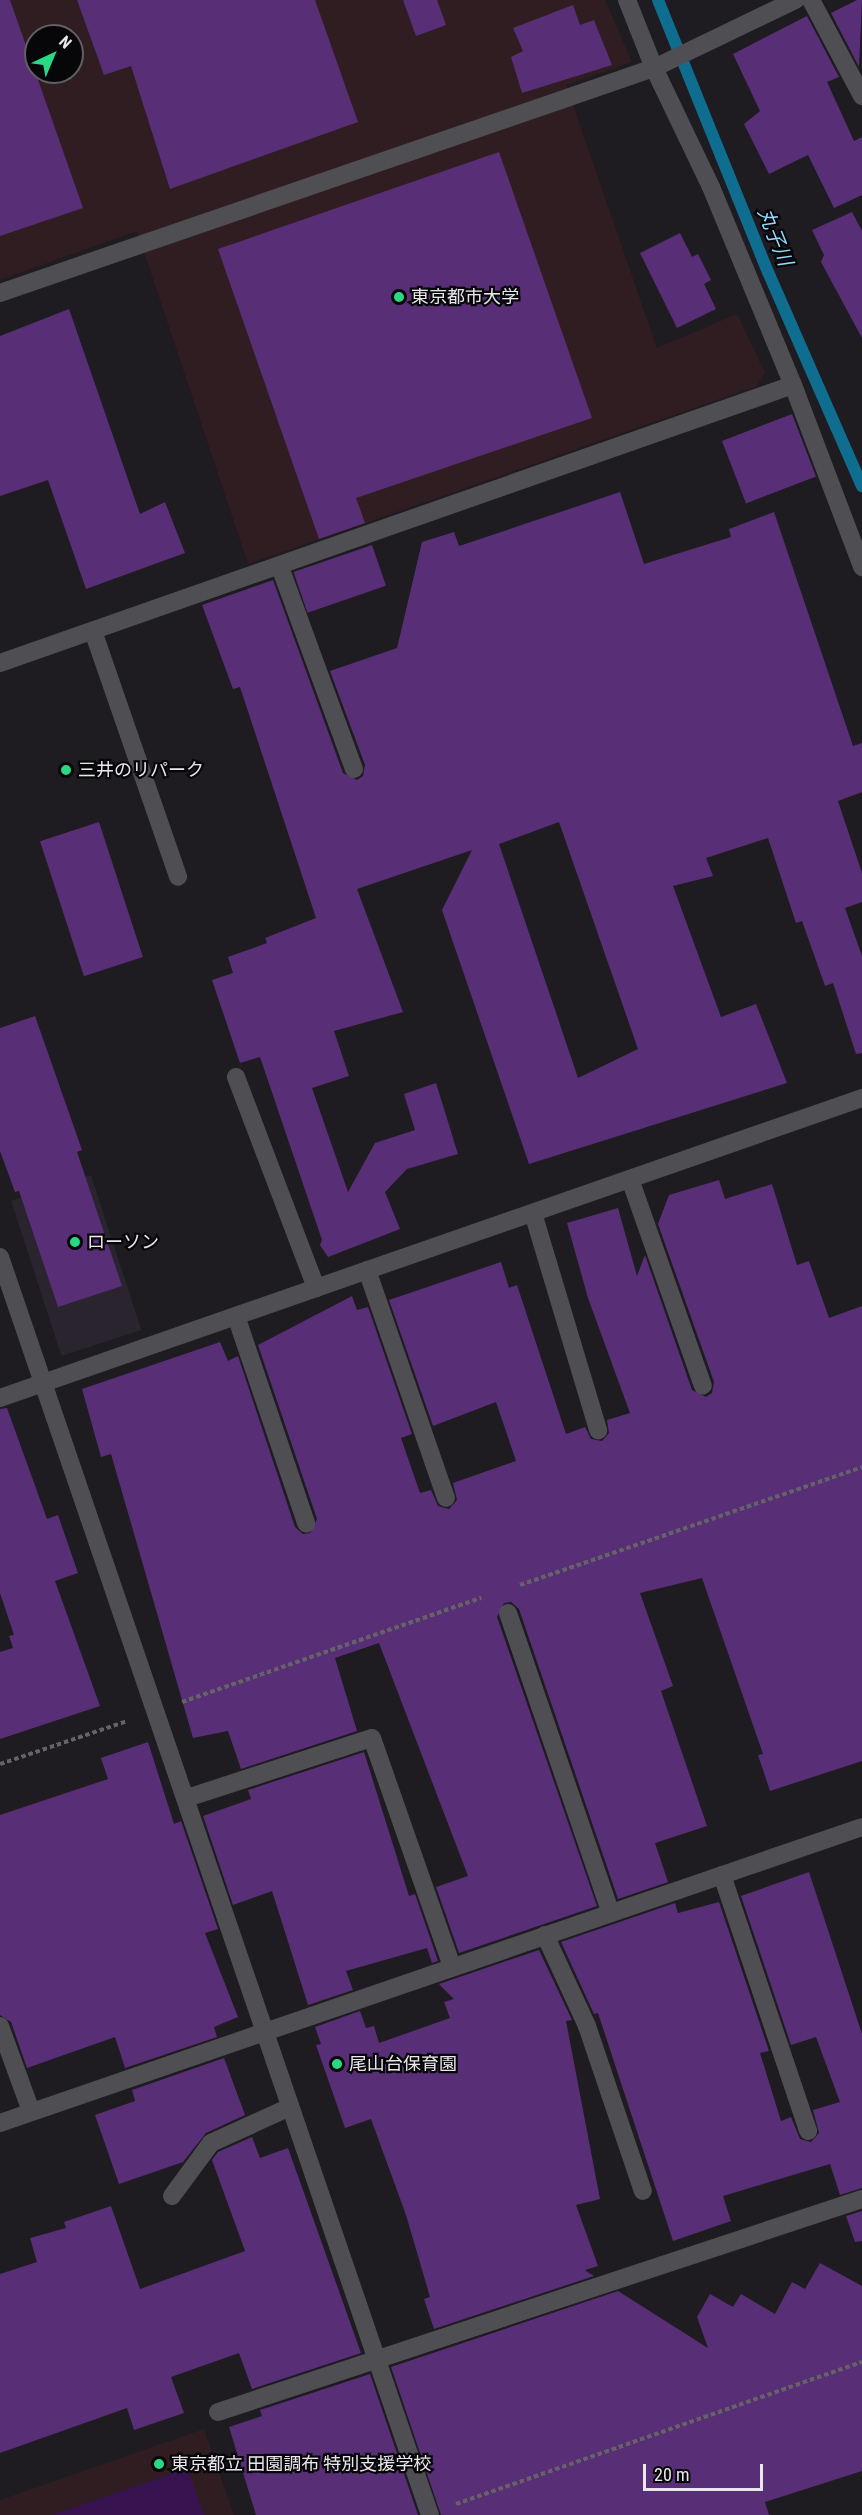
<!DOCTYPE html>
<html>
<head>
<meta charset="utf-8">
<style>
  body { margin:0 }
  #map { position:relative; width:862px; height:2515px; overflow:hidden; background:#1e1b21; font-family:"Roboto Condensed","Noto Sans JP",sans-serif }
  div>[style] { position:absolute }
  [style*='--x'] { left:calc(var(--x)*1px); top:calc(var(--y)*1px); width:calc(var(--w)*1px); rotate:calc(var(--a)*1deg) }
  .built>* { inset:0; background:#2a242f; transform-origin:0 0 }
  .education>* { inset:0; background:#301d22 }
  .green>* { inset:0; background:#37134f }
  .stream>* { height:12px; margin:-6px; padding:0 6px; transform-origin:6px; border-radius:6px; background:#0f6d90 }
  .building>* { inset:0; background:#582f76; transform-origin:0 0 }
  .path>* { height:4px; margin-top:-2px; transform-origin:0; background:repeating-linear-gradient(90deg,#666368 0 4.5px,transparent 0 7.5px) }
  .lane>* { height:18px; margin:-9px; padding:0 9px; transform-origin:9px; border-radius:9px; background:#4f4f53 }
  .street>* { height:18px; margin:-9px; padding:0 9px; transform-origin:9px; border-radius:9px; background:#4f4f53 }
  .dots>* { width:16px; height:16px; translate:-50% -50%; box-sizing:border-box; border:3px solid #070609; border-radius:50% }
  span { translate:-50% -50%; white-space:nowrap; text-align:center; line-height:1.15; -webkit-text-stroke:4.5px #070609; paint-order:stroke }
  .poi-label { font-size:18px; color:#e9e7eb }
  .left { translate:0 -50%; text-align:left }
  .water-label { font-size:20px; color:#8ed9fe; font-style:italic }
  .north { position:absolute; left:24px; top:24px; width:60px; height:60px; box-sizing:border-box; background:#070609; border:2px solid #616063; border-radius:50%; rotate:44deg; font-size:16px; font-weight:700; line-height:24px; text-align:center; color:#e9e7eb }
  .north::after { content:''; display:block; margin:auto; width:21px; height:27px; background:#29d885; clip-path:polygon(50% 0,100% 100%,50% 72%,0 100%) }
  .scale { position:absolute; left:643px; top:2464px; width:120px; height:27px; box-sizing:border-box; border:3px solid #e9e7eb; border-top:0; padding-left:8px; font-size:18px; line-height:21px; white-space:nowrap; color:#e9e7eb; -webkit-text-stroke:4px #070609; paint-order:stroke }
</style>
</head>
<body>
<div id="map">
  <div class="built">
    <i style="left:91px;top:1175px;width:163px;height:84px;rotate:72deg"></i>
  </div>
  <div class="education">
    <i style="clip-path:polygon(evenodd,0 0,605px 0,632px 62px,566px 85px,657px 348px,737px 314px,765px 373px,757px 386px,248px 564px,137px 231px,0 280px,0 0,36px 36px,72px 36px,72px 72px,36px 72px,36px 36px)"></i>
    <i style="clip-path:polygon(204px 2429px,234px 2515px,0 2515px,0 2500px)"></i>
  </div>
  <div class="green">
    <i style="clip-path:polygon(188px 2468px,204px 2515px,52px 2515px)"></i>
  </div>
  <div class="stream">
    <i style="--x:658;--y:0;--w:293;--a:68"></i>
    <i style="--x:768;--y:272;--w:234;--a:66.3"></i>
  </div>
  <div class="building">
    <i style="clip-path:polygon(0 0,10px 0,83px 208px,0 236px)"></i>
    <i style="clip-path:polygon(77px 0,315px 0,358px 122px,170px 189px,131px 66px,104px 75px)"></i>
    <i style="clip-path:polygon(403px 0,437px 0,446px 25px,416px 36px)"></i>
    <i style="clip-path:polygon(857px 0,862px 0,859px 67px,831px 13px)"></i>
    <i style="clip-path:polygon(573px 5px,580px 25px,594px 20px,612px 65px,522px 93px,511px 57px,523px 51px,513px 28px)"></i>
    <i style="clip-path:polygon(807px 16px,839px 77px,827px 82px,854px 141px,862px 137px,862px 195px,834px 208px,808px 155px,769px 174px,744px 124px,760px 111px,733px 54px)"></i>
    <i style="clip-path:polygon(499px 152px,592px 418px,356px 498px,365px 523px,319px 539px,218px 249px)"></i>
    <i style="clip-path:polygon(852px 212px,862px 231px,862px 338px,821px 262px,824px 255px,812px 230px)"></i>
    <i style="clip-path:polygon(680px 233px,692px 257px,698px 254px,711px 280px,704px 284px,716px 309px,677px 328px,640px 253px)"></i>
    <i style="clip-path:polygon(69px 309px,140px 514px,165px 502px,185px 553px,86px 589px,48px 480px,0 496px,0 336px)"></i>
    <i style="left:792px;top:414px;width:67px;height:75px;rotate:69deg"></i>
    <i style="clip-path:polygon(evenodd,620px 492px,644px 564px,731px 537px,729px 529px,774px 512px,853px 746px,862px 743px,862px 792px,838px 801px,862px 873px,862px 902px,845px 908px,862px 956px,862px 1053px,856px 1054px,833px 983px,825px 986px,802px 921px,796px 923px,768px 838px,706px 858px,713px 876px,673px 886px,721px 1017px,756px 1004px,787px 1083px,529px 1164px,442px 910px,472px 850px,357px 889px,403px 1012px,334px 1031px,349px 1076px,312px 1088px,348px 1192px,375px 1143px,415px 1130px,404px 1094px,436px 1083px,458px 1154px,407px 1169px,385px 1192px,400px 1229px,328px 1257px,320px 1245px,322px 1240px,260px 1057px,240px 1063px,212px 980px,233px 973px,228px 957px,267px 943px,265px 938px,316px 918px,240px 687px,233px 689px,202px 605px,273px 580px,343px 773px,357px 780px,363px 776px,365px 765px,330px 671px,397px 648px,422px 542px,454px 532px,459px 546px,620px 492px,559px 822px,638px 1049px,578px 1078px,499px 844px,559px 822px)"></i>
    <i style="left:372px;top:545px;width:43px;height:83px;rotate:71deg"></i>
    <i style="left:99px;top:822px;width:142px;height:62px;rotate:72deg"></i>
    <i style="clip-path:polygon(35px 1016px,82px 1150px,77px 1152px,122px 1286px,58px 1307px,19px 1191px,15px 1192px,0 1151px,0 1028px)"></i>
    <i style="clip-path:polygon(719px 1180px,725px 1199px,772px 1184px,797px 1265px,809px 1261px,829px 1318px,862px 1306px,862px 1761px,770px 1791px,758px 1755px,763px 1754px,702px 1578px,640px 1593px,673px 1686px,661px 1691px,707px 1826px,655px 1843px,668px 1882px,618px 1899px,519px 1609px,511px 1602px,504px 1603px,497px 1617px,597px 1906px,459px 1953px,436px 1887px,468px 1876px,379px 1643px,335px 1658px,357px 1731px,241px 1769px,228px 1731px,193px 1738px,111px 1454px,101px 1457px,82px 1389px,220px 1342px,228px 1361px,238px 1356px,295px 1527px,303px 1534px,310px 1533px,317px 1519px,258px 1345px,352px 1296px,357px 1310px,368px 1307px,412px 1434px,401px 1438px,420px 1493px,431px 1490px,438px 1506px,449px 1509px,457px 1500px,453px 1483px,516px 1461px,496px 1402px,433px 1426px,389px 1300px,501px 1262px,509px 1288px,517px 1285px,566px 1434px,585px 1427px,591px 1439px,602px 1441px,609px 1433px,607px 1420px,630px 1413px,588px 1298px,567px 1223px,618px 1208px,637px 1276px,645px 1255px,692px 1390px,706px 1397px,712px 1393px,714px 1382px,658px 1224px,669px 1195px)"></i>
    <i style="clip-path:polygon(7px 1408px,47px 1519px,58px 1515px,78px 1573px,55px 1581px,100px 1706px,0 1739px,0 1652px,13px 1648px,9px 1636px,14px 1635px,0 1593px,0 1409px)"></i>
    <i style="clip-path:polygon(148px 1742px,174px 1824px,181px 1821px,218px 1929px,205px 1933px,238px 2017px,214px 2027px,217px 2037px,125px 2068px,115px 2037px,27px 2068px,11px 2022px,0 2015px,0 1815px,108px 1779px,101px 1758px)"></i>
    <i style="clip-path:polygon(364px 1752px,409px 1896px,415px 1894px,438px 1961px,432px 1963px,427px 1948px,346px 1971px,353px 1990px,308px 2005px,272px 1891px,233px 1905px,203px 1816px,251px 1799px,248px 1790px)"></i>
    <i style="clip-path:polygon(809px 1872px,862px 2034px,862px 2188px,840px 2195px,830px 2164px,723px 2196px,731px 2221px,673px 2241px,598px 2013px,594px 2014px,561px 1942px,675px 1903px,678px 1913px,719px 1902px,769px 2051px,760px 2053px,781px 2121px,791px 2117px,800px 2139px,811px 2142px,819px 2133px,813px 2110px,840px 2102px,816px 2037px,791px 2045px,741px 1896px)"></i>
    <i style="clip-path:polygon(539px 1950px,572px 2020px,566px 2021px,600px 2199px,576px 2205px,598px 2266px,585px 2270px,594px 2276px,434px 2329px,424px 2299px,430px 2297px,406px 2215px,371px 2119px,345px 2128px,316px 2045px,321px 2044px,315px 2027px,360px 2011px,366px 2028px,374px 2026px,379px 2043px,450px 2018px,444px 2002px,454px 1999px,439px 1984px)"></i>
    <i style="clip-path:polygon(224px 2058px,245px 2115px,206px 2133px,183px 2162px,119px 2184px,95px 2115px,135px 2101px,132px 2090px)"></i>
    <i style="clip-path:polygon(252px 2137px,260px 2158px,288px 2148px,361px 2353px,252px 2389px,239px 2353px,171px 2377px,184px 2413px,134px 2430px,127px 2408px,0 2453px,0 2274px,37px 2262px,30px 2238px,66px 2228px,64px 2222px,111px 2206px,140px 2289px,245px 2251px,212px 2160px,218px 2152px)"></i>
    <i style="clip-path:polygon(862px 2211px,862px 2241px,855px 2242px,846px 2216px)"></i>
    <i style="clip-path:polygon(820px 2263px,862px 2286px,862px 2471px,765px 2502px,769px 2515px,441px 2515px,391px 2367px,618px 2291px,708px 2348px,697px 2317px,710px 2294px,733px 2307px,741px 2294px,775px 2314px,792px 2282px,805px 2289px)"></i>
    <i style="clip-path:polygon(370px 2374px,418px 2515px,256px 2515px,229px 2427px,262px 2416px,260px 2410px)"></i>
  </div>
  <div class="path">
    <i style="--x:520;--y:1585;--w:362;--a:-19"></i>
    <i style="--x:182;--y:1702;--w:317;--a:-19.2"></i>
    <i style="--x:0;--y:1764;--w:134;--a:-18.7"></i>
    <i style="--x:456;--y:2504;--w:430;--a:-19.3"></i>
  </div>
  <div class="lane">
    <i style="--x:811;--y:0;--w:109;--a:62"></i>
    <i style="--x:0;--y:293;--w:692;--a:-18.99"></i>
    <i style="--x:280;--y:567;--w:215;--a:69.9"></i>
    <i style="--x:93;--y:631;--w:260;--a:70.9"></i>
    <i style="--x:236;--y:1077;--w:226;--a:69.2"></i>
    <i style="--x:630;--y:1179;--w:219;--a:70.6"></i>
    <i style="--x:533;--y:1213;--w:227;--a:73.3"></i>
    <i style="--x:367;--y:1270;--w:241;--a:70.9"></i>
    <i style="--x:236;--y:1316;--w:219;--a:71.3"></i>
    <i style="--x:508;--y:1613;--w:317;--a:71.1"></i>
    <i style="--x:0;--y:2026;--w:90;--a:70"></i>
    <i style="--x:172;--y:2196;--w:66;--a:-53.7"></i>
    <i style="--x:211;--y:2143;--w:87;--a:-24.5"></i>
    <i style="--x:218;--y:2412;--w:678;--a:-18.3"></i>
  </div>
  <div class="street">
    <i style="--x:627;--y:0;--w:73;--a:68.3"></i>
    <i style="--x:654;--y:68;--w:132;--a:64.4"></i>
    <i style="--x:711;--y:187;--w:214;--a:67.5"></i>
    <i style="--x:793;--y:385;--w:195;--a:69.2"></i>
    <i style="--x:654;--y:68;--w:157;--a:-25.7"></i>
    <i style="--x:0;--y:663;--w:840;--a:-19.32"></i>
    <i style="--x:0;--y:1257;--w:1329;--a:71.13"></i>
    <i style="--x:0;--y:1398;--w:913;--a:-19.19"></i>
    <i style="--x:187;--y:1798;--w:194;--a:-18"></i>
    <i style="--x:372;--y:1738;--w:242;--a:70.7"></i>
    <i style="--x:722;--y:1875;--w:270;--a:71.4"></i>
    <i style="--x:545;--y:1935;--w:100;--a:65.2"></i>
    <i style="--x:587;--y:2026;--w:174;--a:71.3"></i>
    <i style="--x:0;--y:2123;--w:911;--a:-18.95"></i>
  </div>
  <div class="dots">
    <i style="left:399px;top:297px;background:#29d885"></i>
    <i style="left:66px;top:770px;background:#29d885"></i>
    <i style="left:75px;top:1242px;background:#29d885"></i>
    <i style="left:337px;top:2064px;background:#29d885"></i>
    <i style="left:159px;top:2464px;background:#29d885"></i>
  </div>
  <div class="poi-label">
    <span class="left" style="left:411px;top:297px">東京都市大学</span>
    <span class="left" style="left:78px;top:770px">三井のリパーク</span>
    <span class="left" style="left:87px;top:1242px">ローソン</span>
    <span class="left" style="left:349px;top:2064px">尾山台保育園</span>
    <span class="left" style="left:171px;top:2464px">東京都立 田園調布 特別支援学校</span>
  </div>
  <div class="water-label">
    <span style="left:775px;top:237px;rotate:68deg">丸子川</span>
  </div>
  <div class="north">N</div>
  <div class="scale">20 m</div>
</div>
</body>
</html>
